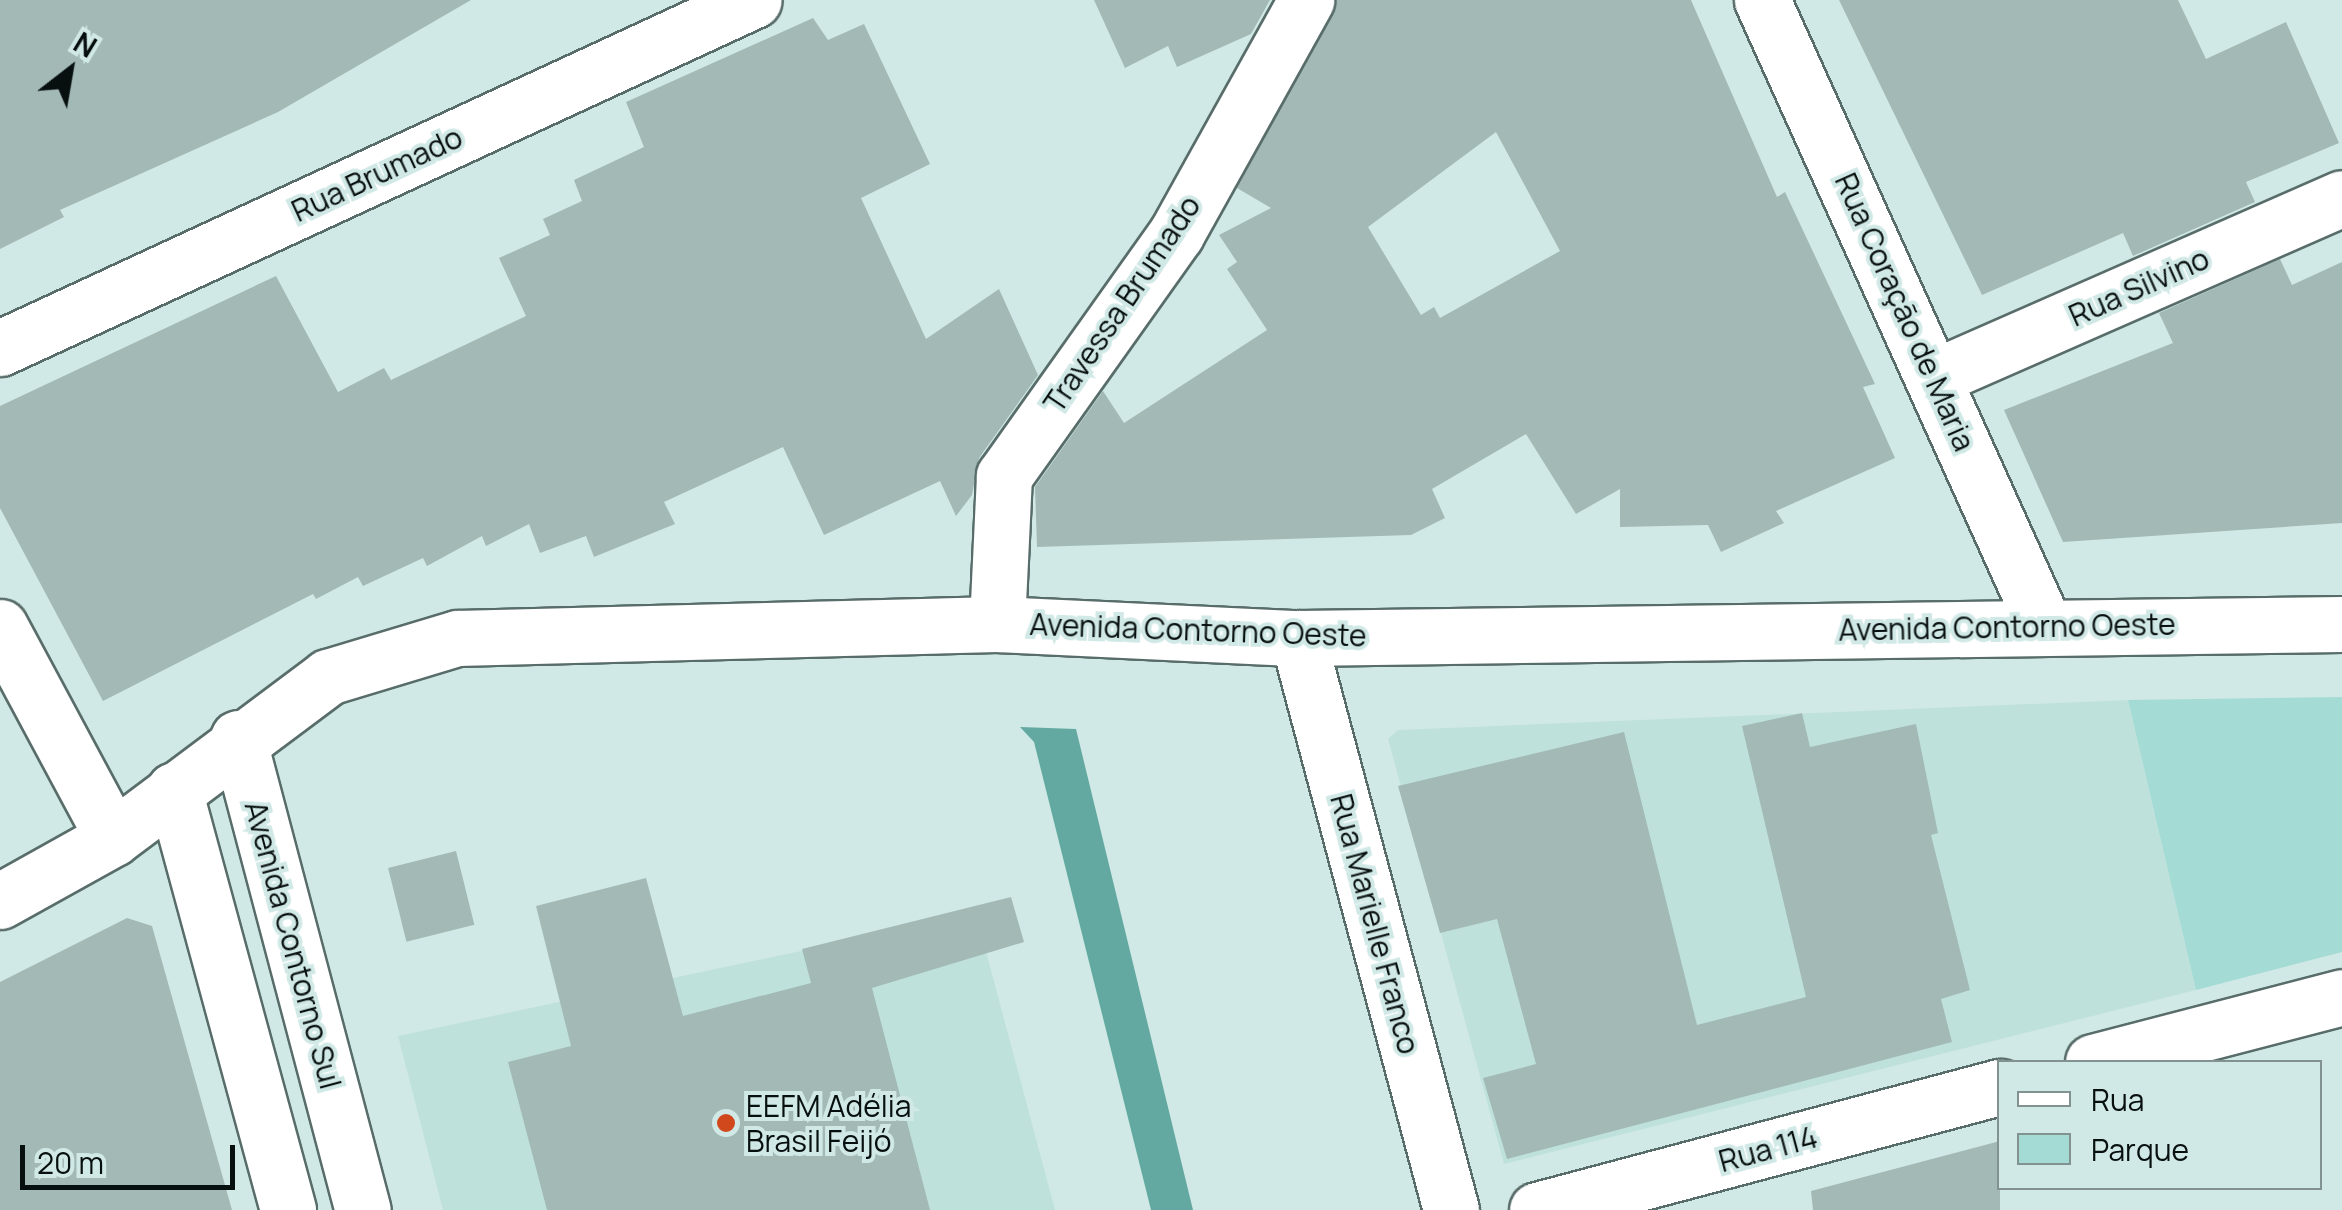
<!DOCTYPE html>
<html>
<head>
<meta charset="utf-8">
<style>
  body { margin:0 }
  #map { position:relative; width:2342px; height:1210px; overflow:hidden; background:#d1e9e6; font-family:Manrope,sans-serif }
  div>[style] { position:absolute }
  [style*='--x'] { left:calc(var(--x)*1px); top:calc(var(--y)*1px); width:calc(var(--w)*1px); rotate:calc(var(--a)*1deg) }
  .built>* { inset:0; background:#bfe1dc }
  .green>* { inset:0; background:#a4dbd4 }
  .water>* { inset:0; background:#63a9a1 }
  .building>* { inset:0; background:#a2b9b6; transform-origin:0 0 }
  .roads { filter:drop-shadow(2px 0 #586d6a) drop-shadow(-2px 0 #586d6a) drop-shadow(0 2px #586d6a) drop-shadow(0 -2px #586d6a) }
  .minor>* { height:55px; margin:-27.5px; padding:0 27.5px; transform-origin:27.5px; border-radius:27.5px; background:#fff }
  .dots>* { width:28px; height:28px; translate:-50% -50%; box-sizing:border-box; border:5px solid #d1e9e6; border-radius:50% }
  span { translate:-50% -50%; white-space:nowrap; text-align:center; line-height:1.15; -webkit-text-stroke:8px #d1e9e6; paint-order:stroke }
  .street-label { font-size:30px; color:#08100f }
  .poi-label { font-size:30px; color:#08100f }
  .left { translate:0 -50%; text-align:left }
  .legend { position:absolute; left:1997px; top:1060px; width:325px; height:130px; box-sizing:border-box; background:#d1e9e6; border:2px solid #819290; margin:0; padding:12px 18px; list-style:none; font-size:30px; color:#08100f }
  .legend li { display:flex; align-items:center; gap:20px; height:50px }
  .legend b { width:50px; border:2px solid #819290 }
  .north { position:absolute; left:20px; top:20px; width:100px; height:100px; -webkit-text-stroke:8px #d1e9e6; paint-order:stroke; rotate:31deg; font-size:28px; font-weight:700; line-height:40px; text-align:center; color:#08100f }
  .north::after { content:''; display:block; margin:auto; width:35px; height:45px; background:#08100f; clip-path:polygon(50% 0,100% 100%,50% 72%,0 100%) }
  .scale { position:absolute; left:20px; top:1145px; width:215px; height:45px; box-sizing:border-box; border:5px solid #08100f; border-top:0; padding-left:12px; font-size:30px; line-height:35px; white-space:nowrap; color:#08100f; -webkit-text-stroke:8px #d1e9e6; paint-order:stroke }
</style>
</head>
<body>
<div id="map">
  <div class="built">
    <i style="clip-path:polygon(2128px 700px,2196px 990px,1504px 1164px,1388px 739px,1398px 730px)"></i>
    <i style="clip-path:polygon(976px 914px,1055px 1210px,443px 1210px,398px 1036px)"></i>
  </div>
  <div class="green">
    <i style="clip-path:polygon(2342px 697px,2342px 952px,2196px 990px,2128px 700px)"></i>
  </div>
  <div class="water">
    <i style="clip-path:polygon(1020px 727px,1076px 729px,1193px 1210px,1151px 1210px,1034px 742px)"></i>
  </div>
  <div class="building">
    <i style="clip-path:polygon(0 0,471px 0,278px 112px,60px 210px,64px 217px,0 249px)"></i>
    <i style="clip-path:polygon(1094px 0,1270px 0,1251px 34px,1177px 67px,1168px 46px,1125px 68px)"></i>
    <i style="clip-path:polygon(evenodd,1337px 0,1691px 0,1777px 197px,1785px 192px,1875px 384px,1863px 387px,1895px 458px,1776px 511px,1784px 523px,1721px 552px,1708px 525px,1620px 527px,1620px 489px,1576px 514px,1526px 434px,1432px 489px,1445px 518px,1411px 535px,1037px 547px,1035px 487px,1103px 391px,1124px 423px,1267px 330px,1227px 269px,1237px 262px,1219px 235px,1271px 208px,1237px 188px,1337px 0,1496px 132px,1560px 251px,1440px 318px,1434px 307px,1421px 315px,1368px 227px,1496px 132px)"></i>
    <i style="clip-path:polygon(1839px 0,2178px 0,2206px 59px,2286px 22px,2339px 143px,2246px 182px,2255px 202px,2133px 256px,2123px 233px,1982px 295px)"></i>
    <i style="clip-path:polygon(813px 18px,828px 40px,864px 24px,930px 164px,861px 198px,926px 339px,999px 289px,1038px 375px,979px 458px,972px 495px,956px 516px,940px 481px,824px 535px,783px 447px,664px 502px,675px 524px,594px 557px,586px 536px,540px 553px,529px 524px,486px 546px,482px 536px,427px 566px,423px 558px,363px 586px,358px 577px,316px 599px,313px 594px,103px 701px,0 508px,0 406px,276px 276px,338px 392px,384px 368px,391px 380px,526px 316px,499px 258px,550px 235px,543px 219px,582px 201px,574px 180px,644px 147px,626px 102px)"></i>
    <i style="clip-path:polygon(2280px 259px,2292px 285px,2342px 262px,2342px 523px,2063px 542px,2004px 410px,2173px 343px,2159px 313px)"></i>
    <i style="clip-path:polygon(1802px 713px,1810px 747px,1916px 724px,1938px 833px,1931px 835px,1970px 990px,1941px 999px,1952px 1042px,1507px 1159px,1483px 1078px,1536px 1064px,1497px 919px,1440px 933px,1398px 786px,1624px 732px,1697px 1025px,1806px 997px,1742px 726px)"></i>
    <i style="left:456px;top:851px;width:76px;height:70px;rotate:76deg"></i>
    <i style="clip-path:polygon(646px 878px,683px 1016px,811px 983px,802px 949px,1011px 897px,1024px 942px,872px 988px,930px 1210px,547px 1210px,508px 1062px,571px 1046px,536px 906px)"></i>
    <i style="clip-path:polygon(127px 918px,152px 926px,232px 1210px,0 1210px,0 982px)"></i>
    <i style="clip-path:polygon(2000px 1141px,2000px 1210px,1813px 1210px,1811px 1191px)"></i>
  </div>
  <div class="roads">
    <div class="minor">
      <i style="--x:1762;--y:0;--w:686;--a:65.72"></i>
      <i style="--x:0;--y:348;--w:830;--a:-24.78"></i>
      <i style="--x:1937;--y:376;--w:442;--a:-23.7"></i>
      <i style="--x:997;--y:624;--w:148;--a:-87.3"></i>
      <i style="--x:1004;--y:476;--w:297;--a:-54.6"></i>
      <i style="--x:1176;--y:234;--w:268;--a:-60.9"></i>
      <i style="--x:0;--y:627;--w:239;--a:61.8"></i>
      <i style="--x:1298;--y:638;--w:592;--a:75.02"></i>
      <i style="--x:238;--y:738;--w:488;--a:75.2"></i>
      <i style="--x:174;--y:790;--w:435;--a:74.8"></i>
      <i style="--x:0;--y:901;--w:129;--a:-29.1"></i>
      <i style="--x:113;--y:838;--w:269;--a:-36.8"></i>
      <i style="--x:328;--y:677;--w:135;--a:-16.8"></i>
      <i style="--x:457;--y:638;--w:540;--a:-1.49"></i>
      <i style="--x:997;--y:624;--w:301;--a:2.7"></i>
      <i style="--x:1298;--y:638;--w:1044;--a:-0.77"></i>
      <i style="--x:2093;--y:1062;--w:257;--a:-14.6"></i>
      <i style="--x:1537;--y:1210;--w:479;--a:-14.9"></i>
    </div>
  </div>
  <div class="dots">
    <i style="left:726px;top:1123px;background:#d0481c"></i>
  </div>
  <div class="street-label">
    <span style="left:377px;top:174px;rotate:-25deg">Rua Brumado</span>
    <span style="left:2139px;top:287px;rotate:-24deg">Rua Silvino</span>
    <span style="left:1122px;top:304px;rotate:-56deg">Travessa Brumado</span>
    <span style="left:1905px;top:312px;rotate:66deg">Rua Coração de Maria</span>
    <span style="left:2007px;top:627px;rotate:-1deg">Avenida Contorno Oeste</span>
    <span style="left:1198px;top:630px;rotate:2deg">Avenida Contorno Oeste</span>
    <span style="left:1375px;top:924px;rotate:75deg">Rua Marielle Franco</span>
    <span style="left:293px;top:945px;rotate:75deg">Avenida Contorno Sul</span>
    <span style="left:1768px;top:1149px;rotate:-15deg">Rua 114</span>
  </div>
  <div class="poi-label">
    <span class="left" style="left:746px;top:1123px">EEFM Adélia<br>Brasil Feijó</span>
  </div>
  <ul class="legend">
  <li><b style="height:12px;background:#fff"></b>Rua</li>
  <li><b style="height:28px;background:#a4dbd4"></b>Parque</li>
  </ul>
  <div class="north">N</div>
  <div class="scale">20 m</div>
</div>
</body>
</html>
